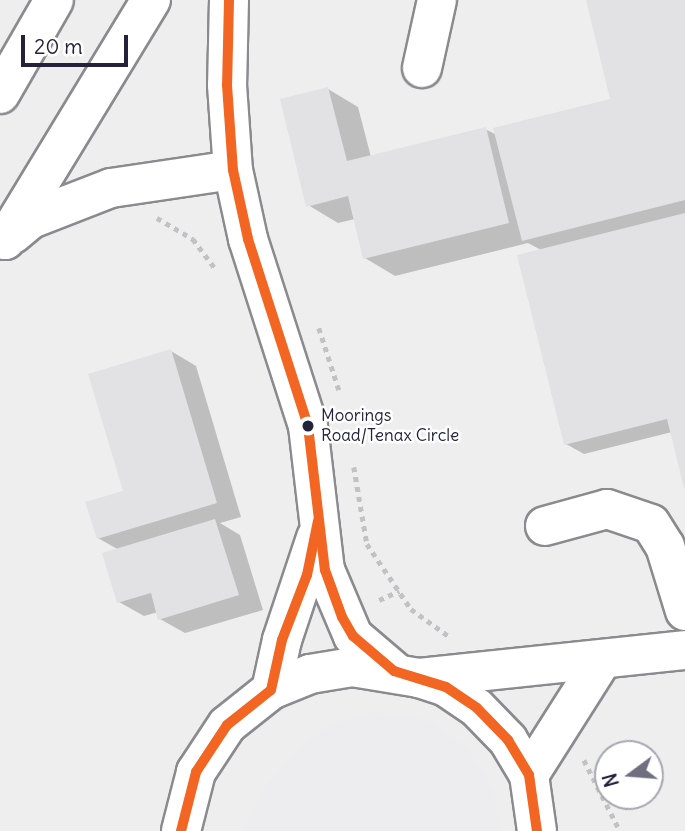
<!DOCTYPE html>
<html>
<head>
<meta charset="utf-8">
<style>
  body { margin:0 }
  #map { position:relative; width:685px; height:831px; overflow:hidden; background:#fff; font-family:Delius,sans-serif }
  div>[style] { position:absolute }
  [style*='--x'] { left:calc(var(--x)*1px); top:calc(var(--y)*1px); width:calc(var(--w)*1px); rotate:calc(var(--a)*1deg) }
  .built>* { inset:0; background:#eeeeef }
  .green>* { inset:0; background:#ededef }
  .shadow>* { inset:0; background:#0003 }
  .building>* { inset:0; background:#e2e2e4 }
  .path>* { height:4.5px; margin-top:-2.25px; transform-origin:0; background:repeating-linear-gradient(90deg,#c2c2c4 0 5px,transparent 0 10px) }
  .roads { filter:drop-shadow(2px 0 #8a8a8f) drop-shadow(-2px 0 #8a8a8f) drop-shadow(0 2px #8a8a8f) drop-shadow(0 -2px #8a8a8f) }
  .minor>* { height:38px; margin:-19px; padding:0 19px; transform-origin:19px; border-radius:19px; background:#fff }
  .major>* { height:38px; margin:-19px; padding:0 19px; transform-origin:19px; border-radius:19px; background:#fff }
  .bus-1>* { height:10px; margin:-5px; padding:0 5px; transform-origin:5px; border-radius:5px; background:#f26522 }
  .dots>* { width:19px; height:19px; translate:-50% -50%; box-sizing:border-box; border:4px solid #fff; border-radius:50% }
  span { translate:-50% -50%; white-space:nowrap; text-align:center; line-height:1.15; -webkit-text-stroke:5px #fff; paint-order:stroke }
  .bus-label { font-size:17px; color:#22223b }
  .left { translate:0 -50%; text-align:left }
  .north { position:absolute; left:594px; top:740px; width:70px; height:70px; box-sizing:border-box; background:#fff; border:2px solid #a7a7b1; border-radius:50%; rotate:254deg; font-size:19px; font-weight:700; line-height:28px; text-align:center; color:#22223b }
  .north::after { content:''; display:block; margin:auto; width:24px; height:32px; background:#6f6f80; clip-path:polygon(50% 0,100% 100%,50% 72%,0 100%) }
  .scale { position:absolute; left:21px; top:35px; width:107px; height:32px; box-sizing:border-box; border:4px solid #22223b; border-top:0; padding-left:9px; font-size:21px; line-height:24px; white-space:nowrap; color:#22223b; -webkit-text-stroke:5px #fff; paint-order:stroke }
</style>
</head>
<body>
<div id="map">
  <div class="built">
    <i style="clip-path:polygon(evenodd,0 0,685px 0,685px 831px,0 831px,0 0,608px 754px,650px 754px,650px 796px,608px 796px,608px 754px)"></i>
  </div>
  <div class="green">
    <i style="clip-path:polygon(372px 713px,413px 716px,433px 723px,469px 750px,494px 791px,500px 831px,243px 831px,264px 787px,306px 742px,332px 724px)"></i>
  </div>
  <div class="shadow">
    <i style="clip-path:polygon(588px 0,685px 0,685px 485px,672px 432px,584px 454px,566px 444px,541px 250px,528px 243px,395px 276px,365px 258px,355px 219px,338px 223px,308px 205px,328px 89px,358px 107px,371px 157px,485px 129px,497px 135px,612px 100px)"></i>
    <i style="clip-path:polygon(171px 351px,196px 366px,241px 517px,220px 523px,240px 535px,263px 610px,185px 633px,160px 619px,158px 612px,144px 616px,119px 602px,119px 550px,98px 538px,125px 492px)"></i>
  </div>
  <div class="building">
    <i style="clip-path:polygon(586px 0,685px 0,685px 200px,522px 241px,493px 128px,610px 99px)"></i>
    <i style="clip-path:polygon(328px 87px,347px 161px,486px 127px,509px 223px,363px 259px,348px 196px,306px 207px,280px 99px)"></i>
    <i style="clip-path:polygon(685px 213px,685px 488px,684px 488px,667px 419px,564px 445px,517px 255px)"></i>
    <i style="clip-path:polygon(171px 349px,217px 503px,97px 539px,85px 502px,123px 491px,88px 374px)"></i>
    <i style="clip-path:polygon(215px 519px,239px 595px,158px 620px,151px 593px,117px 603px,102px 553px)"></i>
  </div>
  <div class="path">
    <i style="--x:157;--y:218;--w:42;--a:30.3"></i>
    <i style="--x:193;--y:239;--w:38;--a:53"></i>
    <i style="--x:319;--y:328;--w:65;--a:72.1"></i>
    <i style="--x:354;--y:467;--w:78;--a:80.4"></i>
    <i style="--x:367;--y:544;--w:78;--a:55.9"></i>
    <i style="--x:411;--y:609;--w:48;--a:35.7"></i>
    <i style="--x:379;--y:600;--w:22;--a:-24"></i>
    <i style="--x:584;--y:760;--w:80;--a:63.1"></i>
  </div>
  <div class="roads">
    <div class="minor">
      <i style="--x:229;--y:0;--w:85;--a:91.3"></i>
      <i style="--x:227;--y:85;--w:85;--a:86"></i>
      <i style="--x:233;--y:170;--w:71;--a:77.7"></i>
      <i style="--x:248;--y:239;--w:196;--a:72.2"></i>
      <i style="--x:308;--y:426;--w:145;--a:83.3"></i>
      <i style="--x:325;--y:570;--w:72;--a:67"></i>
      <i style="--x:353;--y:636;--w:54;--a:40.5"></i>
      <i style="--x:422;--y:68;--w:70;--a:-77.6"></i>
      <i style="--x:0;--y:94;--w:108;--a:-60.1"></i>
      <i style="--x:13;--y:234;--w:23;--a:-40"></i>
      <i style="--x:31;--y:219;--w:86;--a:-21.2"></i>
      <i style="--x:111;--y:188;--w:123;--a:-8.4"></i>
      <i style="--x:0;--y:237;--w:6;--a:31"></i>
      <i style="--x:5;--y:240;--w:281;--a:-58.7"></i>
      <i style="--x:545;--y:526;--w:64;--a:-15.3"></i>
      <i style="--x:607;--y:509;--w:46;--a:18.8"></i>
      <i style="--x:651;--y:524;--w:26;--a:58"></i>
      <i style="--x:665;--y:546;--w:68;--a:72.9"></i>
      <i style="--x:419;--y:678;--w:267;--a:-6"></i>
      <i style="--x:271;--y:690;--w:51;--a:-77.6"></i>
      <i style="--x:282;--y:640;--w:108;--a:-71.6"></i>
      <i style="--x:529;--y:775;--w:136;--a:-57.6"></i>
    </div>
    <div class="major">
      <i style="--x:181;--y:831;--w:61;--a:-75.7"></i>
      <i style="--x:196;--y:772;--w:56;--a:-56.6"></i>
      <i style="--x:227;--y:725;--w:56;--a:-38.5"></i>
      <i style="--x:271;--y:690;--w:42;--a:-22.3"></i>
      <i style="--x:310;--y:674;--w:43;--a:-9.5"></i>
      <i style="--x:352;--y:667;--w:68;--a:9.3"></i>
      <i style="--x:419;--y:678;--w:28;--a:18"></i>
      <i style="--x:446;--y:687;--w:37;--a:34"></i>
      <i style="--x:477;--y:708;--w:45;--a:45.9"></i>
      <i style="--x:508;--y:740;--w:41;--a:59"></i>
      <i style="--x:529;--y:775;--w:57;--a:81.9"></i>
    </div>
  </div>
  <div class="bus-1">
    <i style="--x:229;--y:0;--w:85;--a:91.3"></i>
    <i style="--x:227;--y:85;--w:85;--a:86"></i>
    <i style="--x:233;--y:170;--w:71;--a:77.7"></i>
    <i style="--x:248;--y:239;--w:196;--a:72.2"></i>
    <i style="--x:308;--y:426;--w:145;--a:83.3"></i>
    <i style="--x:325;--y:570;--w:50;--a:70.1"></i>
    <i style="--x:342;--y:617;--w:22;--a:60"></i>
    <i style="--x:353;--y:636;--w:54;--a:40.5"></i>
    <i style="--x:394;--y:671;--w:54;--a:17.1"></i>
    <i style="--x:446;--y:687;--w:37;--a:34"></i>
    <i style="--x:477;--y:708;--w:45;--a:45.9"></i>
    <i style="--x:508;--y:740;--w:41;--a:59"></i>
    <i style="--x:529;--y:775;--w:57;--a:81.9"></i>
    <i style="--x:181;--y:831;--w:61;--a:-75.7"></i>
    <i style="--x:196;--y:772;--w:56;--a:-56.6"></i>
    <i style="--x:227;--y:725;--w:56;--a:-38.5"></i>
    <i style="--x:271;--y:690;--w:51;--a:-77.6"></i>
    <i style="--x:282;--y:640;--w:70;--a:-69"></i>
    <i style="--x:307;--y:575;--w:55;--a:-78.5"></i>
  </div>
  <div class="dots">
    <i style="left:308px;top:426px;background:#22223b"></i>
  </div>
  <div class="bus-label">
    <span class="left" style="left:321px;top:426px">Moorings<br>Road/Tenax Circle</span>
  </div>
  <div class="north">N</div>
  <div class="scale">20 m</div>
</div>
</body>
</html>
